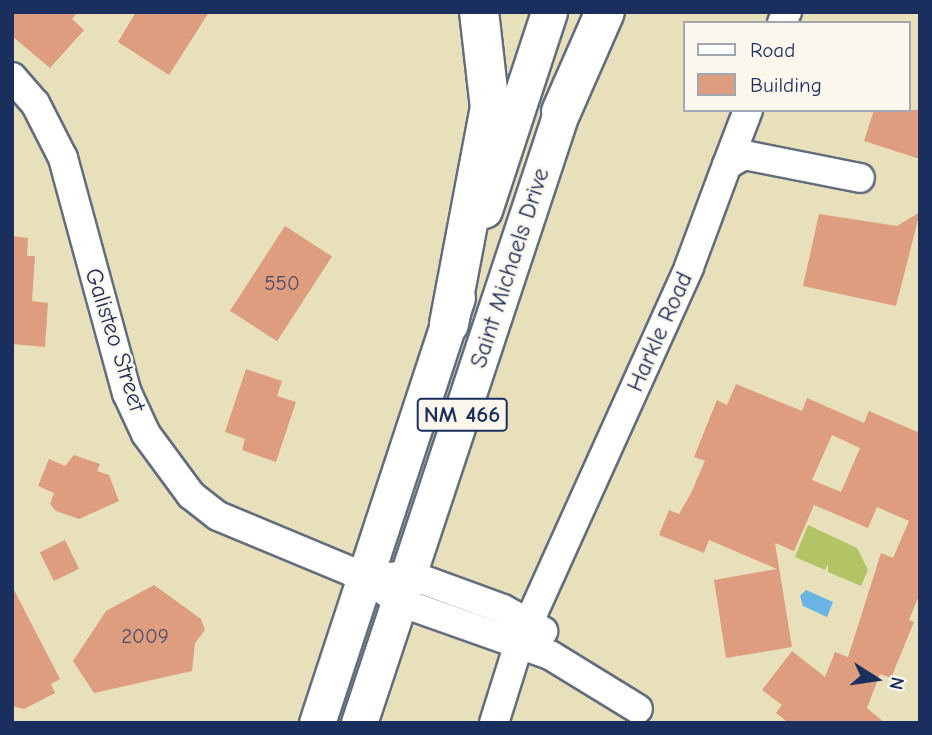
<!DOCTYPE html>
<html>
<head>
<meta charset="utf-8">
<style>
  body { margin:0 }
  #map { position:relative; width:932px; height:735px; overflow:hidden; background:#e7e0bb; font-family:"Comic Neue",sans-serif }
  div>[style] { position:absolute }
  [style*='--x'] { left:calc(var(--x)*1px); top:calc(var(--y)*1px); width:calc(var(--w)*1px); rotate:calc(var(--a)*1deg) }
  .green>* { inset:0; background:#b3c467 }
  .water>* { inset:0; background:#69b4e2 }
  .building>* { inset:0; background:#de9d7e; transform-origin:0 0 }
  .roads { filter:drop-shadow(2px 0 #626d7f) drop-shadow(-2px 0 #626d7f) drop-shadow(0 2px #626d7f) drop-shadow(0 -2px #626d7f) }
  .minor>* { height:28px; margin:-14px; padding:0 14px; transform-origin:14px; border-radius:14px; background:#fff }
  .major>* { height:35px; margin:-17.5px; padding:0 17.5px; transform-origin:17.5px; border-radius:17.5px; background:#fff }
  .highway>* { height:38px; margin:-19px; padding:0 19px; transform-origin:19px; border-radius:19px; background:#fff }
  span { translate:-50% -50%; white-space:nowrap; text-align:center; line-height:1.15; -webkit-text-stroke:5px #fbf7ec; paint-order:stroke }
  .number-label { font-size:21px; color:#4c4a66 }
  .number-label span { -webkit-text-stroke-width:0 }
  .shield-label span { padding:2px 5px; background:#fbf7ec; border:2px solid; border-radius:5px; -webkit-text-stroke-width:0 }
  .shield-label { font-size:23px; color:#1b2f5e; font-weight:700 }
  .street-label { font-size:24px; color:#1b2f5e }
  .frame { position:absolute; inset:0; border:14px solid #1b2f5e; pointer-events:none }
  .legend { position:absolute; left:683px; top:21px; width:228px; height:91px; box-sizing:border-box; background:#fbf7ec; border:2px solid #a1a7b3; margin:0; padding:9px 12px; list-style:none; font-size:21px; color:#1b2f5e }
  .legend li { display:flex; align-items:center; gap:14px; height:35px }
  .legend b { width:35px; border:2px solid #a1a7b3 }
  .north { position:absolute; left:841px; top:644px; width:70px; height:70px; -webkit-text-stroke:5px #fbf7ec; paint-order:stroke; rotate:102deg; font-size:19px; font-weight:700; line-height:28px; text-align:center; color:#1b2f5e }
  .north::after { content:''; display:block; margin:auto; width:24px; height:32px; background:#1b2f5e; clip-path:polygon(50% 0,100% 100%,50% 72%,0 100%) }
</style>
</head>
<body>
<div id="map">
  <div class="green">
    <i style="clip-path:polygon(808px 525px,857px 548px,868px 570px,861px 586px,828px 572px,828px 564px,825px 570px,795px 557px)"></i>
  </div>
  <div class="water">
    <i style="clip-path:polygon(806px 590px,833px 602px,827px 617px,803px 606px,800px 596px)"></i>
  </div>
  <div class="building">
    <i style="clip-path:polygon(12px 12px,78px 12px,72px 19px,84px 30px,50px 68px,12px 36px)"></i>
    <i style="clip-path:polygon(136px 12px,209px 12px,169px 75px,118px 42px)"></i>
    <i style="clip-path:polygon(874px 110px,920px 110px,920px 159px,864px 141px)"></i>
    <i style="clip-path:polygon(920px 212px,896px 306px,803px 286px,819px 214px,897px 226px)"></i>
    <i style="left:285px;top:226px;width:56px;height:101px;rotate:33deg"></i>
    <i style="clip-path:polygon(12px 236px,28px 238px,27px 256px,35px 256px,32px 301px,48px 303px,45px 347px,12px 344px)"></i>
    <i style="clip-path:polygon(246px 369px,282px 381px,277px 396px,296px 402px,276px 462px,242px 450px,245px 439px,225px 432px)"></i>
    <i style="clip-path:polygon(evenodd,736px 384px,802px 411px,807px 398px,864px 423px,869px 411px,920px 433px,920px 593px,909px 620px,914px 622px,891px 678px,880px 674px,867px 708px,885px 723px,789px 723px,776px 713px,782px 705px,762px 690px,792px 651px,825px 677px,835px 652px,848px 657px,881px 553px,893px 558px,909px 521px,877px 507px,868px 528px,814px 505px,794px 551px,775px 543px,792px 647px,726px 658px,714px 580px,777px 569px,709px 540px,704px 553px,659px 535px,669px 510px,679px 514px,691px 493px,705px 461px,694px 457px,717px 400px,727px 405px,736px 384px,832px 435px,860px 448px,841px 492px,812px 480px,832px 435px)"></i>
    <i style="clip-path:polygon(74px 455px,100px 464px,97px 471px,109px 475px,119px 501px,79px 519px,56px 511px,50px 504px,54px 493px,38px 486px,49px 459px,65px 466px)"></i>
    <i style="left:65px;top:540px;width:32px;height:28px;rotate:64deg"></i>
    <i style="clip-path:polygon(154px 585px,201px 619px,205px 630px,195px 643px,192px 671px,94px 693px,73px 661px,106px 611px)"></i>
    <i style="clip-path:polygon(12px 586px,60px 679px,51px 684px,55px 693px,24px 709px,12px 706px)"></i>
  </div>
  <div class="roads">
    <div class="minor">
      <i style="--x:782;--y:23;--w:12;--a:-66"></i>
      <i style="--x:12;--y:77;--w:35;--a:49"></i>
      <i style="--x:35;--y:103;--w:62;--a:63"></i>
      <i style="--x:63;--y:158;--w:244;--a:74.8"></i>
      <i style="--x:127;--y:393;--w:45;--a:65.1"></i>
      <i style="--x:146;--y:434;--w:76;--a:53.6"></i>
      <i style="--x:191;--y:495;--w:34;--a:38"></i>
      <i style="--x:218;--y:516;--w:161;--a:22.6"></i>
      <i style="--x:367;--y:578;--w:41;--a:36"></i>
      <i style="--x:400;--y:602;--w:159;--a:19.5"></i>
      <i style="--x:550;--y:655;--w:103;--a:31.5"></i>
      <i style="--x:727;--y:165;--w:59;--a:-69.1"></i>
      <i style="--x:389;--y:577;--w:21;--a:-5"></i>
      <i style="--x:410;--y:575;--w:99;--a:20.1"></i>
      <i style="--x:503;--y:609;--w:46;--a:28.8"></i>
      <i style="--x:529;--y:622;--w:389;--a:-65.7"></i>
      <i style="--x:689;--y:267;--w:109;--a:-69.6"></i>
      <i style="--x:727;--y:165;--w:20;--a:-30"></i>
      <i style="--x:744;--y:155;--w:118;--a:11.2"></i>
      <i style="--x:494;--y:723;--w:84;--a:-72.6"></i>
    </div>
    <div class="major">
      <i style="--x:484;--y:210;--w:208;--a:-71.8"></i>
      <i style="--x:317;--y:723;--w:448;--a:-71.8"></i>
      <i style="--x:359;--y:723;--w:671;--a:-71.67"></i>
    </div>
    <div class="highway">
      <i style="--x:561;--y:112;--w:109;--a:-66.3"></i>
      <i style="--x:449;--y:324;--w:220;--a:-79.3"></i>
      <i style="--x:490;--y:108;--w:97;--a:-96.5"></i>
    </div>
  </div>
  <div class="number-label">
    <span style="left:282px;top:283px">550</span>
    <span style="left:145px;top:636px">2009</span>
  </div>
  <div class="shield-label">
    <span style="left:462px;top:415px">NM 466</span>
  </div>
  <div class="street-label">
    <span style="left:510px;top:268px;rotate:-72deg">Saint Michaels Drive</span>
    <span style="left:660px;top:332px;rotate:-66deg">Harkle Road</span>
    <span style="left:115px;top:340px;rotate:72deg">Galisteo Street</span>
  </div>
  <div class="frame"></div>
  <ul class="legend">
  <li><b style="height:9px;background:#fff"></b>Road</li>
  <li><b style="height:19px;background:#de9d7e"></b>Building</li>
  </ul>
  <div class="north">N</div>
</div>
</body>
</html>
